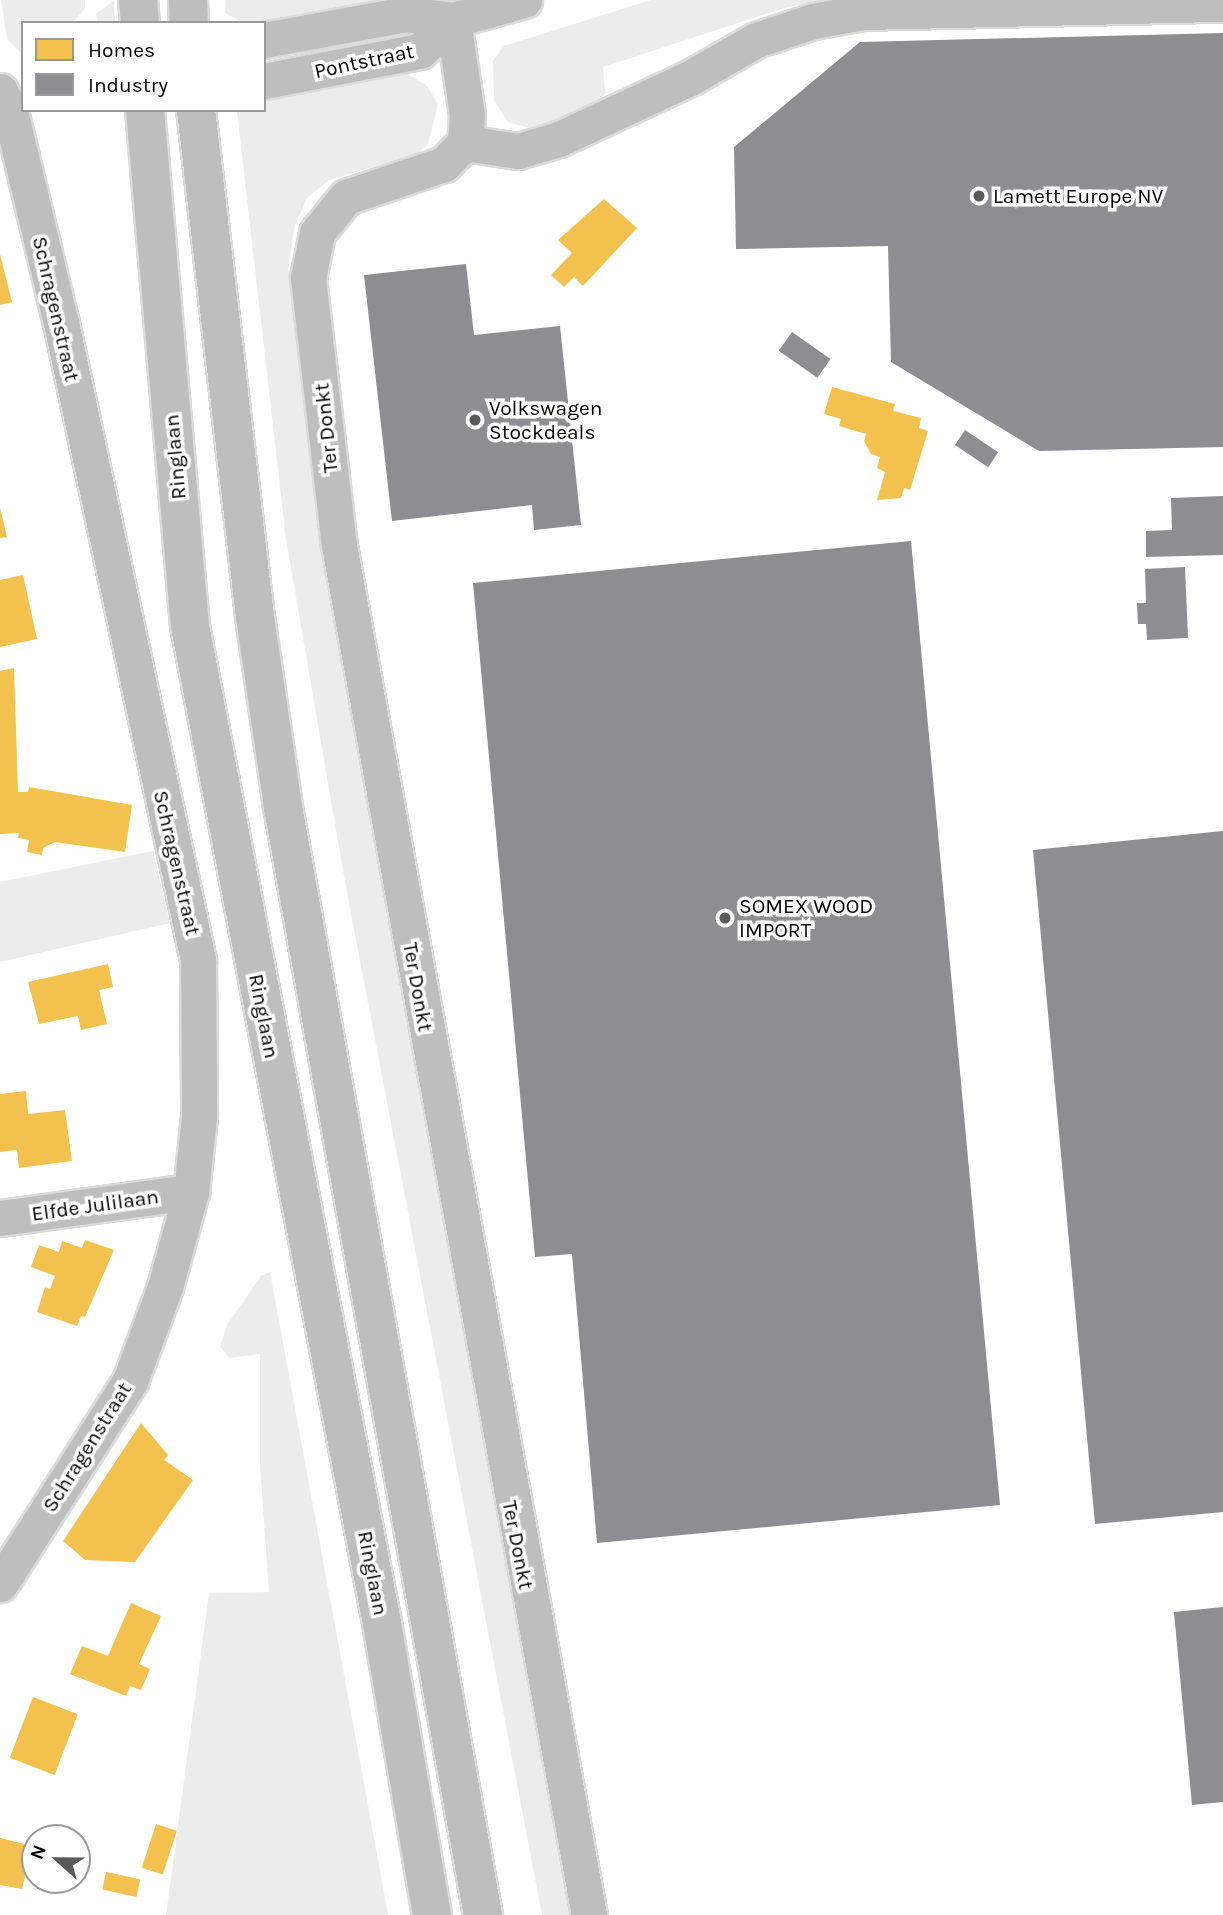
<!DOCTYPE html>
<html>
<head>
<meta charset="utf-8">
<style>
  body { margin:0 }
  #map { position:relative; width:1223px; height:1915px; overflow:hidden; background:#fff; font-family:Karla,sans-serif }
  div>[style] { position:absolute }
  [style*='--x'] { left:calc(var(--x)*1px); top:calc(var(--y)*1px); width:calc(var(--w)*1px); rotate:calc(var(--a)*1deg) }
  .green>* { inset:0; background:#ececec }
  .homes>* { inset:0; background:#f2c14e; transform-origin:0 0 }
  .industry>* { inset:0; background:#8d8d92; transform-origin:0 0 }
  .roads { filter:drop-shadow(2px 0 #dbdbdb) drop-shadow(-2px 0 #dbdbdb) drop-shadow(0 2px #dbdbdb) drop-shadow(0 -2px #dbdbdb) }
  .minor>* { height:35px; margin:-17.5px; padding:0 17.5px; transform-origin:17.5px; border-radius:17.5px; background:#bebebe }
  .major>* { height:38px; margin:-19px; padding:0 19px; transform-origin:19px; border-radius:19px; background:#bebebe }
  .dots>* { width:19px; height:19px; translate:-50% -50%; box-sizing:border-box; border:4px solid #fff; border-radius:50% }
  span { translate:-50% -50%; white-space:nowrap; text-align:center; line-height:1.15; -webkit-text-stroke:7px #fff; paint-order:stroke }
  .street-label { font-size:21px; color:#000 }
  .poi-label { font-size:21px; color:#000 }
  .left { translate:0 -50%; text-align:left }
  .legend { position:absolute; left:21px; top:21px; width:245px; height:91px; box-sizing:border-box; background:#fff; border:2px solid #999; margin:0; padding:9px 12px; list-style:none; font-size:21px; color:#000 }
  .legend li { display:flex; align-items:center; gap:14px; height:35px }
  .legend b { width:35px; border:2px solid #999 }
  .north { position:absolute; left:21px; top:1824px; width:70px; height:70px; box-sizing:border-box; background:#fff; border:2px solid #999; border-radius:50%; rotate:291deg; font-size:19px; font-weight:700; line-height:28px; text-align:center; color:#000 }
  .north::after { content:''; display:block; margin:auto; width:24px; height:32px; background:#595959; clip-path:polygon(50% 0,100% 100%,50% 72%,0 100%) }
</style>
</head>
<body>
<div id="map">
  <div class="green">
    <i style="clip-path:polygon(1px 0,85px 0,85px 9px,72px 23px,23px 23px,23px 55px,7px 39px)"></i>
    <i style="clip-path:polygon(114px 0,115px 23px,97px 23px,96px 14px)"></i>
    <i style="clip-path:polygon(226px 0,387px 0,264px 22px,240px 21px,225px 13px)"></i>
    <i style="clip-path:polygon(651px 0,821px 0,784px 8px,603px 67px,605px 93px,588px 112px,533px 129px,508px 122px,494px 100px,493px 61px,504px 46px)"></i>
    <i style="clip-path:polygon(401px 69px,427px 86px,438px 104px,428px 144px,417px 154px,329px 180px,307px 198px,295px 225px,288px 267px,322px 531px,576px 1915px,542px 1915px,345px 882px,286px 539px,237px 112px,264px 110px,264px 98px)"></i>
    <i style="clip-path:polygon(153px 851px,170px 923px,0 962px,0 882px)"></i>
    <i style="clip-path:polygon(270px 1272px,381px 1876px,388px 1915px,166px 1915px,209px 1593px,269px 1592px,260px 1466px,260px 1354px,229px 1358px,220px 1346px,227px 1325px,261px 1276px)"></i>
  </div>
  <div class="homes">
    <i style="clip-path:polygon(604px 199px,637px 228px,583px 286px,574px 277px,564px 287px,551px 275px,572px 253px,558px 240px)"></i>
    <i style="clip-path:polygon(0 254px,12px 302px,0 305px)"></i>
    <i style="clip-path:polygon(832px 387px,895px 404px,893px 411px,921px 418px,919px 428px,928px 431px,910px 490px,904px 488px,901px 498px,877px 500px,885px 472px,877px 468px,880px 457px,871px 454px,864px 441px,866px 434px,839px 426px,841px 419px,824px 414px)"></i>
    <i style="clip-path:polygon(0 508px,7px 537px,0 538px)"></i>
    <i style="clip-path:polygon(23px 575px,37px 639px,0 647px,0 580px)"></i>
    <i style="clip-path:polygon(14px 668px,18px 792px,28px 792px,29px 787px,132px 805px,125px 852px,55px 842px,43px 848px,42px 855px,27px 852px,29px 840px,18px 838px,19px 833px,0 834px,0 671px)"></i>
    <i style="clip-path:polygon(108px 964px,113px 987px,99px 990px,107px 1024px,81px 1030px,78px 1016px,39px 1024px,28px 982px)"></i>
    <i style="clip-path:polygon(26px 1091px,28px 1114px,65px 1110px,72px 1161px,19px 1168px,17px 1150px,0 1152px,0 1094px)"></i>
    <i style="clip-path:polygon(85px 1240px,114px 1250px,85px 1317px,81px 1316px,77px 1326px,37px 1312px,45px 1287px,50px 1289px,55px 1276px,31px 1267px,39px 1245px,59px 1252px,62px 1241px,82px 1248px)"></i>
    <i style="clip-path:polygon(141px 1423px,168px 1455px,164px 1460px,193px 1480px,135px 1562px,85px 1560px,63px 1541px)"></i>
    <i style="clip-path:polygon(131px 1603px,161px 1616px,139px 1664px,150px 1669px,141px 1690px,130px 1686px,126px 1696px,70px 1674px,82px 1646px,108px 1656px)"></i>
    <i style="left:33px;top:1697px;width:48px;height:65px;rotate:21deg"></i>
    <i style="left:156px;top:1824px;width:22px;height:46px;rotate:18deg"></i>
    <i style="clip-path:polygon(0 1838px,32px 1846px,22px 1889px,0 1885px)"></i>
    <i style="left:106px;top:1872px;width:35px;height:18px;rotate:12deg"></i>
  </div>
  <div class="industry">
    <i style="clip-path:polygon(1223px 33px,1223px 447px,1039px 451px,891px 362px,888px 246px,736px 249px,734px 147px,860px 42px)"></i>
    <i style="clip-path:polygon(466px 264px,474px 335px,560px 326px,581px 525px,534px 530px,532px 505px,392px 521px,364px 275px)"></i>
    <i style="left:792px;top:332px;width:47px;height:23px;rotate:35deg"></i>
    <i style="left:965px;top:430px;width:40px;height:18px;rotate:34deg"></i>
    <i style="clip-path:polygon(1223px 496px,1223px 555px,1146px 557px,1146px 531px,1172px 530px,1171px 498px)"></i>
    <i style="clip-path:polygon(911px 541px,1000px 1505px,597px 1543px,572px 1254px,535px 1257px,473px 583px)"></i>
    <i style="clip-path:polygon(1185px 567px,1188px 638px,1147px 640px,1146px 624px,1138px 624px,1137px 603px,1146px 603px,1145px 569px)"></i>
    <i style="clip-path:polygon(1223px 831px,1223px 1512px,1095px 1524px,1033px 850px)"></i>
    <i style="clip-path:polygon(1223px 1607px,1223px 1802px,1192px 1805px,1174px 1612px)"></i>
  </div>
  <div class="roads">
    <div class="minor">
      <i style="--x:453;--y:20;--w:96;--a:81.6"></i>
      <i style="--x:467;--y:115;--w:28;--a:94"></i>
      <i style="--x:465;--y:143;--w:30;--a:135"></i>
      <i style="--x:444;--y:164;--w:103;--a:161.4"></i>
      <i style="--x:346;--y:197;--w:46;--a:128.9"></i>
      <i style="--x:317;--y:233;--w:46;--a:101.3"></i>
      <i style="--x:308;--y:278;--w:269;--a:83.4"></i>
      <i style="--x:339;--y:545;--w:1393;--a:79.66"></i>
      <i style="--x:264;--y:40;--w:143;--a:-10.4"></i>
      <i style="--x:405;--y:14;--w:48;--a:7.1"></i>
      <i style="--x:453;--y:20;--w:74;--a:-15.7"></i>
      <i style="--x:264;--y:81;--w:159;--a:-10.9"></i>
      <i style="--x:420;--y:51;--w:45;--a:-43.2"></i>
      <i style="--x:0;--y:91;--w:22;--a:63"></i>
      <i style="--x:10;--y:111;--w:218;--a:76.5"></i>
      <i style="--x:61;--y:323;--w:652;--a:77.86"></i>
      <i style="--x:198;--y:960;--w:156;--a:89.6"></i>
      <i style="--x:199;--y:1116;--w:76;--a:96"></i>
      <i style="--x:191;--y:1192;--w:98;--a:105.3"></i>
      <i style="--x:165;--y:1287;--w:100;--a:110.4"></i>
      <i style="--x:130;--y:1381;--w:241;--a:122.6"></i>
      <i style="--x:465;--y:143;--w:54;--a:8.6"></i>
      <i style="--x:518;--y:151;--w:43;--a:-16.3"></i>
      <i style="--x:559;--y:139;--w:145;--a:-25"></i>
      <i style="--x:690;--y:78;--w:76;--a:-29.9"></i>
      <i style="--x:756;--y:40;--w:60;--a:-18.4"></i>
      <i style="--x:813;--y:21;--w:51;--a:-10.2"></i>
      <i style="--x:863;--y:12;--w:360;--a:-1.3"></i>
      <i style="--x:0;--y:1218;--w:193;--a:-7.8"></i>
    </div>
    <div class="major">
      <i style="--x:138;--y:0;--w:23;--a:85"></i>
      <i style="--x:188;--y:0;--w:23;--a:88"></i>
      <i style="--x:145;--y:110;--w:518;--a:85.02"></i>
      <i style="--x:190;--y:626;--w:1015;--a:79.1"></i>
      <i style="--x:382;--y:1623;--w:296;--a:80.3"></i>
      <i style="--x:196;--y:110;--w:510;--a:83.36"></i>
      <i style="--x:255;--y:617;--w:192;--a:81.6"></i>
      <i style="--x:283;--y:807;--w:1126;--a:79.77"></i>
    </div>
  </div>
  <div class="dots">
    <i style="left:979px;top:196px;background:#595959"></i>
    <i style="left:475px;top:420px;background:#595959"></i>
    <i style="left:725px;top:918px;background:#595959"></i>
  </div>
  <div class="street-label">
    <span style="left:364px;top:61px;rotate:-12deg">Pontstraat</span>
    <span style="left:56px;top:309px;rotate:77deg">Schragenstraat</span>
    <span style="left:326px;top:428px;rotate:-96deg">Ter Donkt</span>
    <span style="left:175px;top:457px;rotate:-95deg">Ringlaan</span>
    <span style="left:177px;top:863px;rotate:77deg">Schragenstraat</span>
    <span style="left:418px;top:987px;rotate:80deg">Ter Donkt</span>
    <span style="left:264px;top:1016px;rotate:79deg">Ringlaan</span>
    <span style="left:95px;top:1205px;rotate:-8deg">Elfde Julilaan</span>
    <span style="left:87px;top:1447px;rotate:-58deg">Schragenstraat</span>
    <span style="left:518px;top:1545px;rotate:79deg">Ter Donkt</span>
    <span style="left:373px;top:1573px;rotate:79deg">Ringlaan</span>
  </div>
  <div class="poi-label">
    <span class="left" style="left:993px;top:196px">Lamett Europe NV</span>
    <span class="left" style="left:489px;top:420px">Volkswagen<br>Stockdeals</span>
    <span class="left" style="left:739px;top:918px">SOMEX WOOD<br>IMPORT</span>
  </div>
  <ul class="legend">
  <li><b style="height:19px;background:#f2c14e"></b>Homes</li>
  <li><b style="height:19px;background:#8d8d92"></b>Industry</li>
  </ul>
  <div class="north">N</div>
</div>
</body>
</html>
